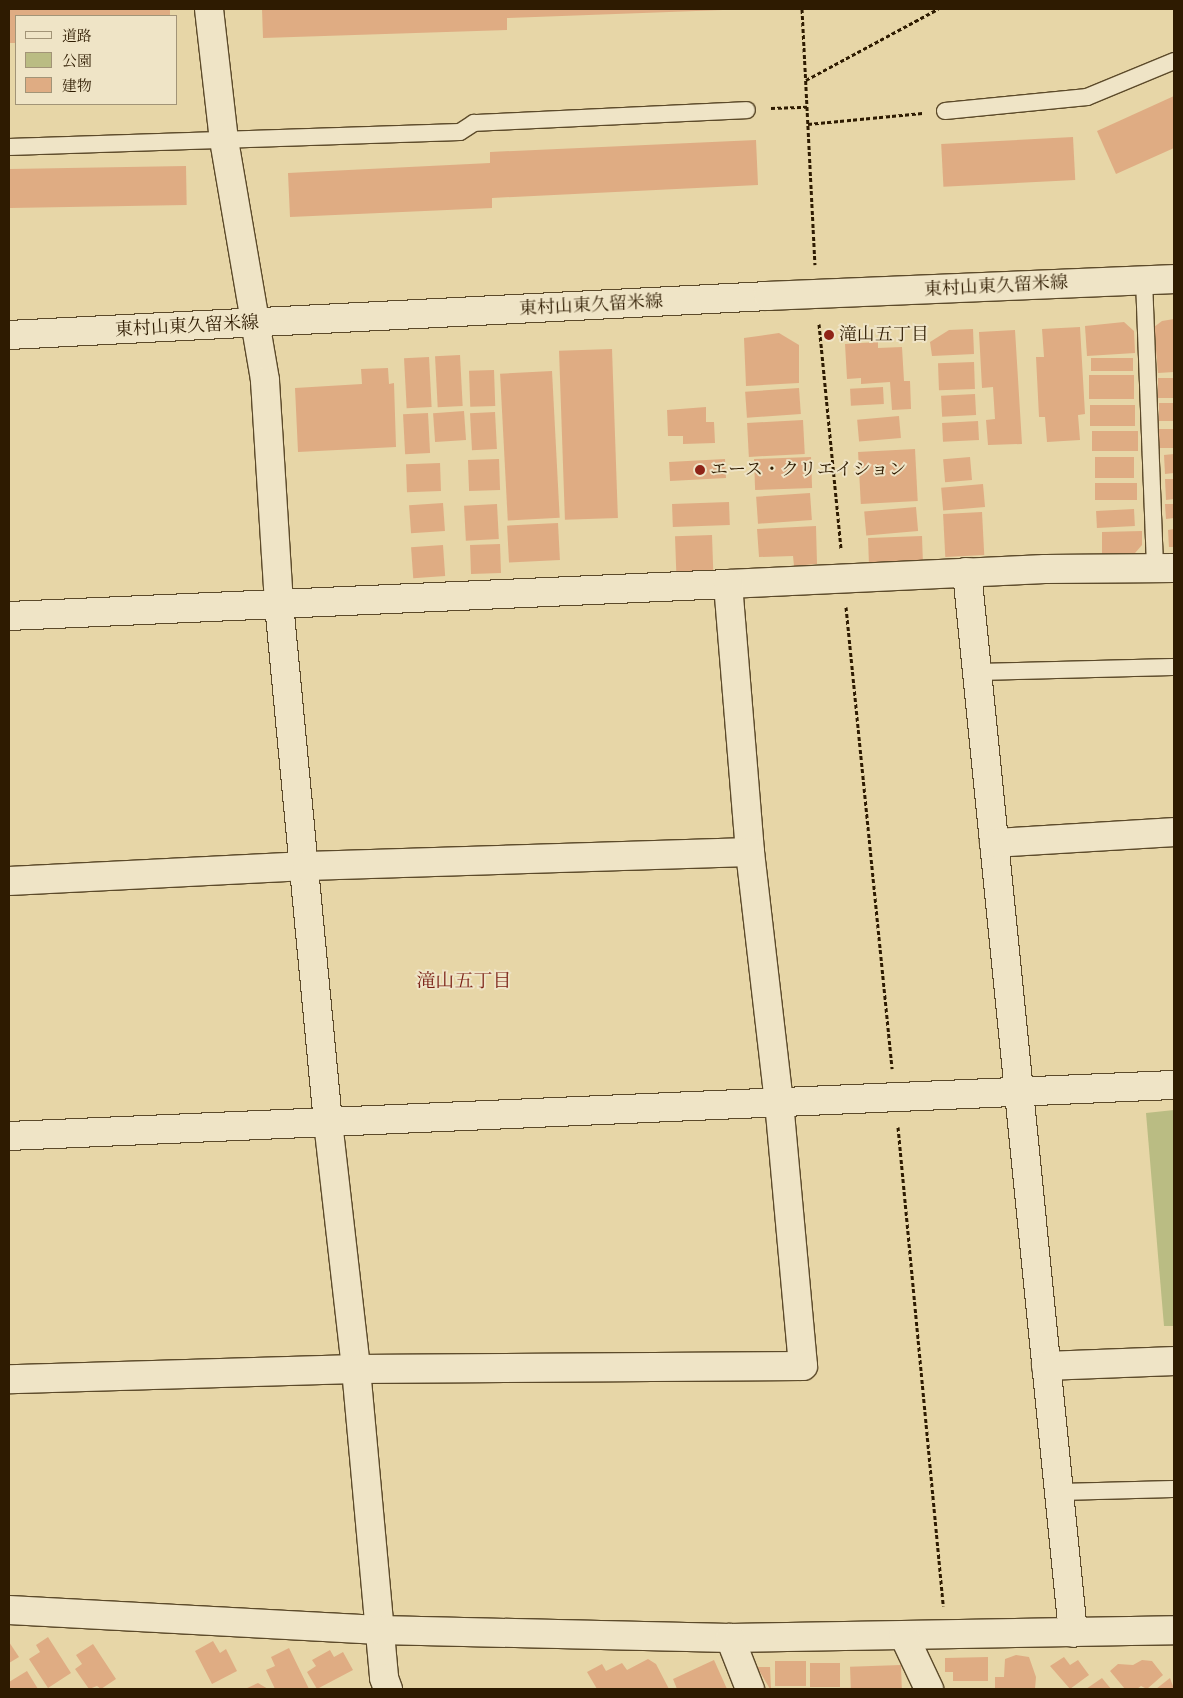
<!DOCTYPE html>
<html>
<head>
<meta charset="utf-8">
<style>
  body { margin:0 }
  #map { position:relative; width:1183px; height:1698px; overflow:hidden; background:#e7d6a7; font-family:Cardo,"Noto Serif JP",serif }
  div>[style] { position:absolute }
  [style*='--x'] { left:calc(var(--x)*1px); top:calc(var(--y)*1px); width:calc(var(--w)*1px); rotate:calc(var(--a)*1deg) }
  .green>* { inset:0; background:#babc83 }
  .building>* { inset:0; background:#dfac83; transform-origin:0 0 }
  .path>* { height:3px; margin-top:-1.5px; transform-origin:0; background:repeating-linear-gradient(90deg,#2e1b01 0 4px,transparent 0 6.5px) }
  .roads { filter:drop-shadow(1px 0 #5c4a2a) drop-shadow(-1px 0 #5c4a2a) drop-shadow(0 1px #5c4a2a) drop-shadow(0 -1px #5c4a2a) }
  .service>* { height:16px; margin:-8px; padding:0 8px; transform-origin:8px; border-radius:8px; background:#efe4c6 }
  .minor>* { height:28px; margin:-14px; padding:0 14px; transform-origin:14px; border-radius:14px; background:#efe4c6 }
  .secondary>* { height:28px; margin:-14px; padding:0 14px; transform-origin:14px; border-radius:14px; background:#efe4c6 }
  .dots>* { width:14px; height:14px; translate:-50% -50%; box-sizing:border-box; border:2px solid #efe4c6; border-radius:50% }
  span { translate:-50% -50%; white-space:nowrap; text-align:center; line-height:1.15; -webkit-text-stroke:4px #efe4c6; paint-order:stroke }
  .street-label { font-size:18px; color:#2e1b01 }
  .poi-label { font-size:18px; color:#2e1b01 }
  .left { translate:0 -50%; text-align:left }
  .neighbourhood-label { font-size:19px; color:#7a1f14 }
  .frame { position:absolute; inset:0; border:10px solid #2e1b01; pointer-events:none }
  .legend { position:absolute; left:15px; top:15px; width:162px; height:90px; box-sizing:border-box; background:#efe4c6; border:1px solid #a29477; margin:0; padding:6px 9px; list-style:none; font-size:15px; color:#2e1b01 }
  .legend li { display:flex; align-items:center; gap:10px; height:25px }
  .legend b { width:25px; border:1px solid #a29477 }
</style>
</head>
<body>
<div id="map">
  <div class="green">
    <i style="clip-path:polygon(1174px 1110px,1174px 1326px,1164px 1326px,1146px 1113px)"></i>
  </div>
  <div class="building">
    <i style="clip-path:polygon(9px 9px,170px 9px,170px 16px,16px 16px,16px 43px,9px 43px)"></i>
    <i style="clip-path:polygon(262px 9px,723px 9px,723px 10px,507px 18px,507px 30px,263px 38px)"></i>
    <i style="clip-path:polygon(1174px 96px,1174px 148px,1116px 174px,1097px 131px)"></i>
    <i style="left:1073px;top:137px;width:43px;height:132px;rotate:87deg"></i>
    <i style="clip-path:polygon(756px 140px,758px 185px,492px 198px,492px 208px,290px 217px,288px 173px,490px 163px,490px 152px)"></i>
    <i style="left:186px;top:166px;width:39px;height:177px;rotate:89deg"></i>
    <i style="clip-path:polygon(1174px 319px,1174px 372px,1158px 373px,1154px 327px,1162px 321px)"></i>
    <i style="clip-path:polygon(1124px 322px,1134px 331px,1135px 353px,1087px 356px,1085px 326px)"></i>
    <i style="clip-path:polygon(1080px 327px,1085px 414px,1078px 415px,1080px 440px,1047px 442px,1045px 417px,1039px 417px,1036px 357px,1044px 357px,1042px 329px)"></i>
    <i style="clip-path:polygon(973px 329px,974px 354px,932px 356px,930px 342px,949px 330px)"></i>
    <i style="clip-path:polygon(1015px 330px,1022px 444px,988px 445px,986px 420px,995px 419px,993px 387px,982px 388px,979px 332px)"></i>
    <i style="clip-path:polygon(779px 333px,799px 345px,799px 383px,746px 386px,744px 338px)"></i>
    <i style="clip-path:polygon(878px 342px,878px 348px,902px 347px,904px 381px,910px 381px,911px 409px,892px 410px,890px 382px,861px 384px,861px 378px,847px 379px,845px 344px)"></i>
    <i style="left:612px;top:349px;width:169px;height:53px;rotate:88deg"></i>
    <i style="left:460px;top:355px;width:51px;height:25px;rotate:87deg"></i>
    <i style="left:429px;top:357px;width:50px;height:25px;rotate:87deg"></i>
    <i style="left:1133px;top:358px;width:13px;height:42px;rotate:90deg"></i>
    <i style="left:974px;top:362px;width:27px;height:36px;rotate:88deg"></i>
    <i style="clip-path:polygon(388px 368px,389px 384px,394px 383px,396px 447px,298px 452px,295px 388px,362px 384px,361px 369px)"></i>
    <i style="left:494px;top:370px;width:36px;height:25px;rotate:88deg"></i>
    <i style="left:552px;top:371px;width:147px;height:52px;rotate:87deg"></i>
    <i style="left:1134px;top:375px;width:24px;height:45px;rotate:90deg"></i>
    <i style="left:1174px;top:378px;width:20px;height:16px;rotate:90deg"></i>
    <i style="left:883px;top:387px;width:17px;height:33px;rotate:87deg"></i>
    <i style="left:799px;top:388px;width:26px;height:54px;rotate:86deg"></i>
    <i style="left:975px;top:394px;width:21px;height:34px;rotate:87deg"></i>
    <i style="left:1174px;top:403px;width:18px;height:15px;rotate:90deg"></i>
    <i style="left:1135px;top:405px;width:21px;height:45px;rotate:90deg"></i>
    <i style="clip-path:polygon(706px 407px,706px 422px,714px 422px,715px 443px,683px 444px,683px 436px,668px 436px,667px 410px)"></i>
    <i style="left:464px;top:411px;width:29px;height:31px;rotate:86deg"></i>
    <i style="left:495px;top:412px;width:37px;height:25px;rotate:87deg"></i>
    <i style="left:428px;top:413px;width:40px;height:25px;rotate:87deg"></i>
    <i style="left:899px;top:416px;width:22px;height:42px;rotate:85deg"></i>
    <i style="left:803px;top:420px;width:34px;height:56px;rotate:87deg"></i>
    <i style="left:978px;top:421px;width:19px;height:36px;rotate:87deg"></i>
    <i style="left:1174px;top:429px;width:19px;height:17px;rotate:90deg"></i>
    <i style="left:1138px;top:431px;width:20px;height:46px;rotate:90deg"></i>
    <i style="left:915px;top:449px;width:52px;height:57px;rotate:87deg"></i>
    <i style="clip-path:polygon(1174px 454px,1174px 473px,1165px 474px,1164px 455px)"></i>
    <i style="left:811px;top:457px;width:31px;height:57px;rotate:88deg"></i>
    <i style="left:970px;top:457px;width:23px;height:27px;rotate:85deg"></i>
    <i style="left:1134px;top:457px;width:21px;height:39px;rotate:90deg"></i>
    <i style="left:499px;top:459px;width:31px;height:31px;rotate:88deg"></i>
    <i style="left:725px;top:459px;width:19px;height:56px;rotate:87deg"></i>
    <i style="left:440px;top:463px;width:28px;height:34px;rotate:88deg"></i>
    <i style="clip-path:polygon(1165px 479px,1174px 479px,1174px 499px,1166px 500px)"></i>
    <i style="left:1137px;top:483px;width:17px;height:42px;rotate:90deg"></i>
    <i style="left:983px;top:484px;width:23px;height:42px;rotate:85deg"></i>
    <i style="left:810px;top:493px;width:27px;height:54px;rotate:86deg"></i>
    <i style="left:729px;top:502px;width:23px;height:57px;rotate:88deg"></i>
    <i style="left:443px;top:503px;width:28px;height:34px;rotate:86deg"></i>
    <i style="left:497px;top:504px;width:35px;height:33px;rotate:87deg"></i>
    <i style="clip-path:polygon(1165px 504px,1174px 504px,1174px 518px,1166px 519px)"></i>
    <i style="left:916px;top:507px;width:24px;height:52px;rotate:85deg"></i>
    <i style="left:1134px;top:509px;width:17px;height:38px;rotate:87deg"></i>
    <i style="left:982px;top:512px;width:43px;height:39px;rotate:87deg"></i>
    <i style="left:558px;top:523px;width:37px;height:51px;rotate:87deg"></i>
    <i style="clip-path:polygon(816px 526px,817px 564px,794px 566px,793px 556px,759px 557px,757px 529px)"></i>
    <i style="clip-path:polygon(1174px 529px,1174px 547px,1169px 547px,1168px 530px)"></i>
    <i style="clip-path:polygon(1142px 531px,1142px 545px,1135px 553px,1102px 554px,1102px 532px)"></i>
    <i style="left:712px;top:535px;width:38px;height:37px;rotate:88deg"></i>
    <i style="left:922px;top:536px;width:28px;height:54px;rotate:88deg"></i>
    <i style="left:500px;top:544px;width:29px;height:30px;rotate:88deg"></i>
    <i style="left:443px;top:545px;width:31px;height:32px;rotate:86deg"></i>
    <i style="clip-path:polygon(48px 1637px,71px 1673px,48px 1688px,29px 1659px,40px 1652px,36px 1645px)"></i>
    <i style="clip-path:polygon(213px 1641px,220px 1653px,226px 1649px,237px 1671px,212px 1684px,195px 1651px)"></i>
    <i style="clip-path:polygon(9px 1642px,19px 1657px,9px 1663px)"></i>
    <i style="clip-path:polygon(93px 1644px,116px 1679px,101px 1689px,97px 1686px,89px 1689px,75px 1669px,82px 1664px,76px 1655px)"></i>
    <i style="clip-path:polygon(289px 1648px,309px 1689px,275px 1689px,266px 1670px,275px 1666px,271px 1657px)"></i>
    <i style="clip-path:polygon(330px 1650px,334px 1657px,343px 1652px,353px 1670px,317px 1689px,307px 1672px,316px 1666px,312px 1660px)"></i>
    <i style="clip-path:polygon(1016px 1655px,1029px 1657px,1036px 1677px,1035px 1689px,995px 1689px,995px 1677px,1004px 1677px,1005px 1659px)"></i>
    <i style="clip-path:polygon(988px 1657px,988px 1681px,953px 1681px,953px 1672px,945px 1672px,945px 1658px)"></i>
    <i style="clip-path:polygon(1064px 1657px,1070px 1665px,1078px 1660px,1089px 1675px,1070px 1689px,1050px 1666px)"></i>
    <i style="clip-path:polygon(648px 1659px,656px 1664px,669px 1689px,597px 1689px,587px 1672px,602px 1664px,606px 1671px,622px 1663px,627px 1670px)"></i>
    <i style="clip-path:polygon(714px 1660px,727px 1689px,677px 1689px,673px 1679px)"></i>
    <i style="clip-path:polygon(1142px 1660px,1152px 1661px,1163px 1675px,1147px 1689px,1141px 1686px,1137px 1689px,1125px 1689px,1110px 1671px,1118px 1664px,1133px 1665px)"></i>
    <i style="left:775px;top:1661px;width:31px;height:25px"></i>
    <i style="left:840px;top:1663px;width:24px;height:30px;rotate:90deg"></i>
    <i style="left:901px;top:1665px;width:24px;height:51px;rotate:88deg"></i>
    <i style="clip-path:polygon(757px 1667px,770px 1667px,771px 1689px,770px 1689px)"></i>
    <i style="clip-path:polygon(27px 1671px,38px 1689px,9px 1689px,9px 1682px)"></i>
    <i style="clip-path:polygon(1102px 1678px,1111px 1689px,1086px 1689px)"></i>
    <i style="clip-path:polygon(1170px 1678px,1174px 1689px,1156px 1689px)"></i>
    <i style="clip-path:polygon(258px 1683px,268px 1689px,245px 1689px)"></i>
  </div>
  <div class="path">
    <i style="--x:802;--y:9;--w:256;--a:87.1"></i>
    <i style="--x:806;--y:80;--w:150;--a:-28.3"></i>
    <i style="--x:771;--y:108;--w:36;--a:-2"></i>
    <i style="--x:808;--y:124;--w:115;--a:-5.5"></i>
    <i style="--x:819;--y:324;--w:226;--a:84.4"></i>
    <i style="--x:846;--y:607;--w:464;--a:84.3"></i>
    <i style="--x:898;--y:1127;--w:481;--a:84.6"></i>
  </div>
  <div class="roads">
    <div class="service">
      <i style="--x:945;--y:111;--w:143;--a:-5.6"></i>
      <i style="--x:1087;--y:97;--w:94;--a:-22.5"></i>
      <i style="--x:9;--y:147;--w:451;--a:-1.9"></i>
      <i style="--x:460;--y:132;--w:17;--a:-33"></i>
      <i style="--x:474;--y:123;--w:273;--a:-2.7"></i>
      <i style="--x:1144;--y:280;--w:286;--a:87.8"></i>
      <i style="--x:977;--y:672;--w:197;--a:-1.5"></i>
      <i style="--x:1059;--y:1492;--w:115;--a:-1.5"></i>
    </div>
    <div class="minor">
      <i style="--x:209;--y:9;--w:132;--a:83.5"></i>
      <i style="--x:224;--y:140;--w:244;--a:80.3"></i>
      <i style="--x:265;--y:381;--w:223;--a:86.4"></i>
      <i style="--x:279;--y:604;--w:520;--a:84.6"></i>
      <i style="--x:328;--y:1122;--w:249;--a:83.5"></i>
      <i style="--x:356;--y:1369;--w:310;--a:84.8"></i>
      <i style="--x:384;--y:1678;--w:12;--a:70"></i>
      <i style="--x:967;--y:572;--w:1066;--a:84.29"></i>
      <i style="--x:728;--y:584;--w:317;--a:-2.7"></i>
      <i style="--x:1045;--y:569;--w:129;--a:-0.4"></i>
      <i style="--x:9;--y:616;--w:720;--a:-2.55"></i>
      <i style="--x:728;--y:584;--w:269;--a:85.3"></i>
      <i style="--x:750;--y:852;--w:252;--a:83.4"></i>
      <i style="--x:779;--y:1102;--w:265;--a:84.8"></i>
      <i style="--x:803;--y:1366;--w:447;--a:179.6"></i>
      <i style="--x:356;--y:1369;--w:347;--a:178.3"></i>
      <i style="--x:994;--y:843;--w:180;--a:-3.5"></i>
      <i style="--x:9;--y:881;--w:298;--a:-2.9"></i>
      <i style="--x:307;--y:866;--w:443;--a:-1.8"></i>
      <i style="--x:9;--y:1136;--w:1166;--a:-2.51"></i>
      <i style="--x:1046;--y:1366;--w:128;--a:-2.2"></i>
      <i style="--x:9;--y:1610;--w:371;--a:3.1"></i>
      <i style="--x:379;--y:1630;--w:351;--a:1.3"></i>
      <i style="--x:730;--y:1638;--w:444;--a:-1"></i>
      <i style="--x:904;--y:1636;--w:59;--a:64.7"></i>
      <i style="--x:730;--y:1638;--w:55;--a:68.6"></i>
    </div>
    <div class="secondary">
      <i style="--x:9;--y:335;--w:760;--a:-2.94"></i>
      <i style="--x:768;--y:296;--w:406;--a:-2.4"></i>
    </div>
  </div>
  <div class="dots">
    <i style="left:829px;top:335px;background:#8f2418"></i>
    <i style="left:700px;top:470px;background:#8f2418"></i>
  </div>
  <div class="street-label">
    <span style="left:996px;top:287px;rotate:-3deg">東村山東久留米線</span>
    <span style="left:591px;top:306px;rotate:-3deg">東村山東久留米線</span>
    <span style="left:187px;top:327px;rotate:-3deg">東村山東久留米線</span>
  </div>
  <div class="poi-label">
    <span class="left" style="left:839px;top:335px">滝山五丁目</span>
    <span class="left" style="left:710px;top:470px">エース・クリエイション</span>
  </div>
  <div class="neighbourhood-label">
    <span style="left:464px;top:982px">滝山五丁目</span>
  </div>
  <div class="frame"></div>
  <ul class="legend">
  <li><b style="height:6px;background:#efe4c6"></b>道路</li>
  <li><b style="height:14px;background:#babc83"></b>公園</li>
  <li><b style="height:14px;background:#dfac83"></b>建物</li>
  </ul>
</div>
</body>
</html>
